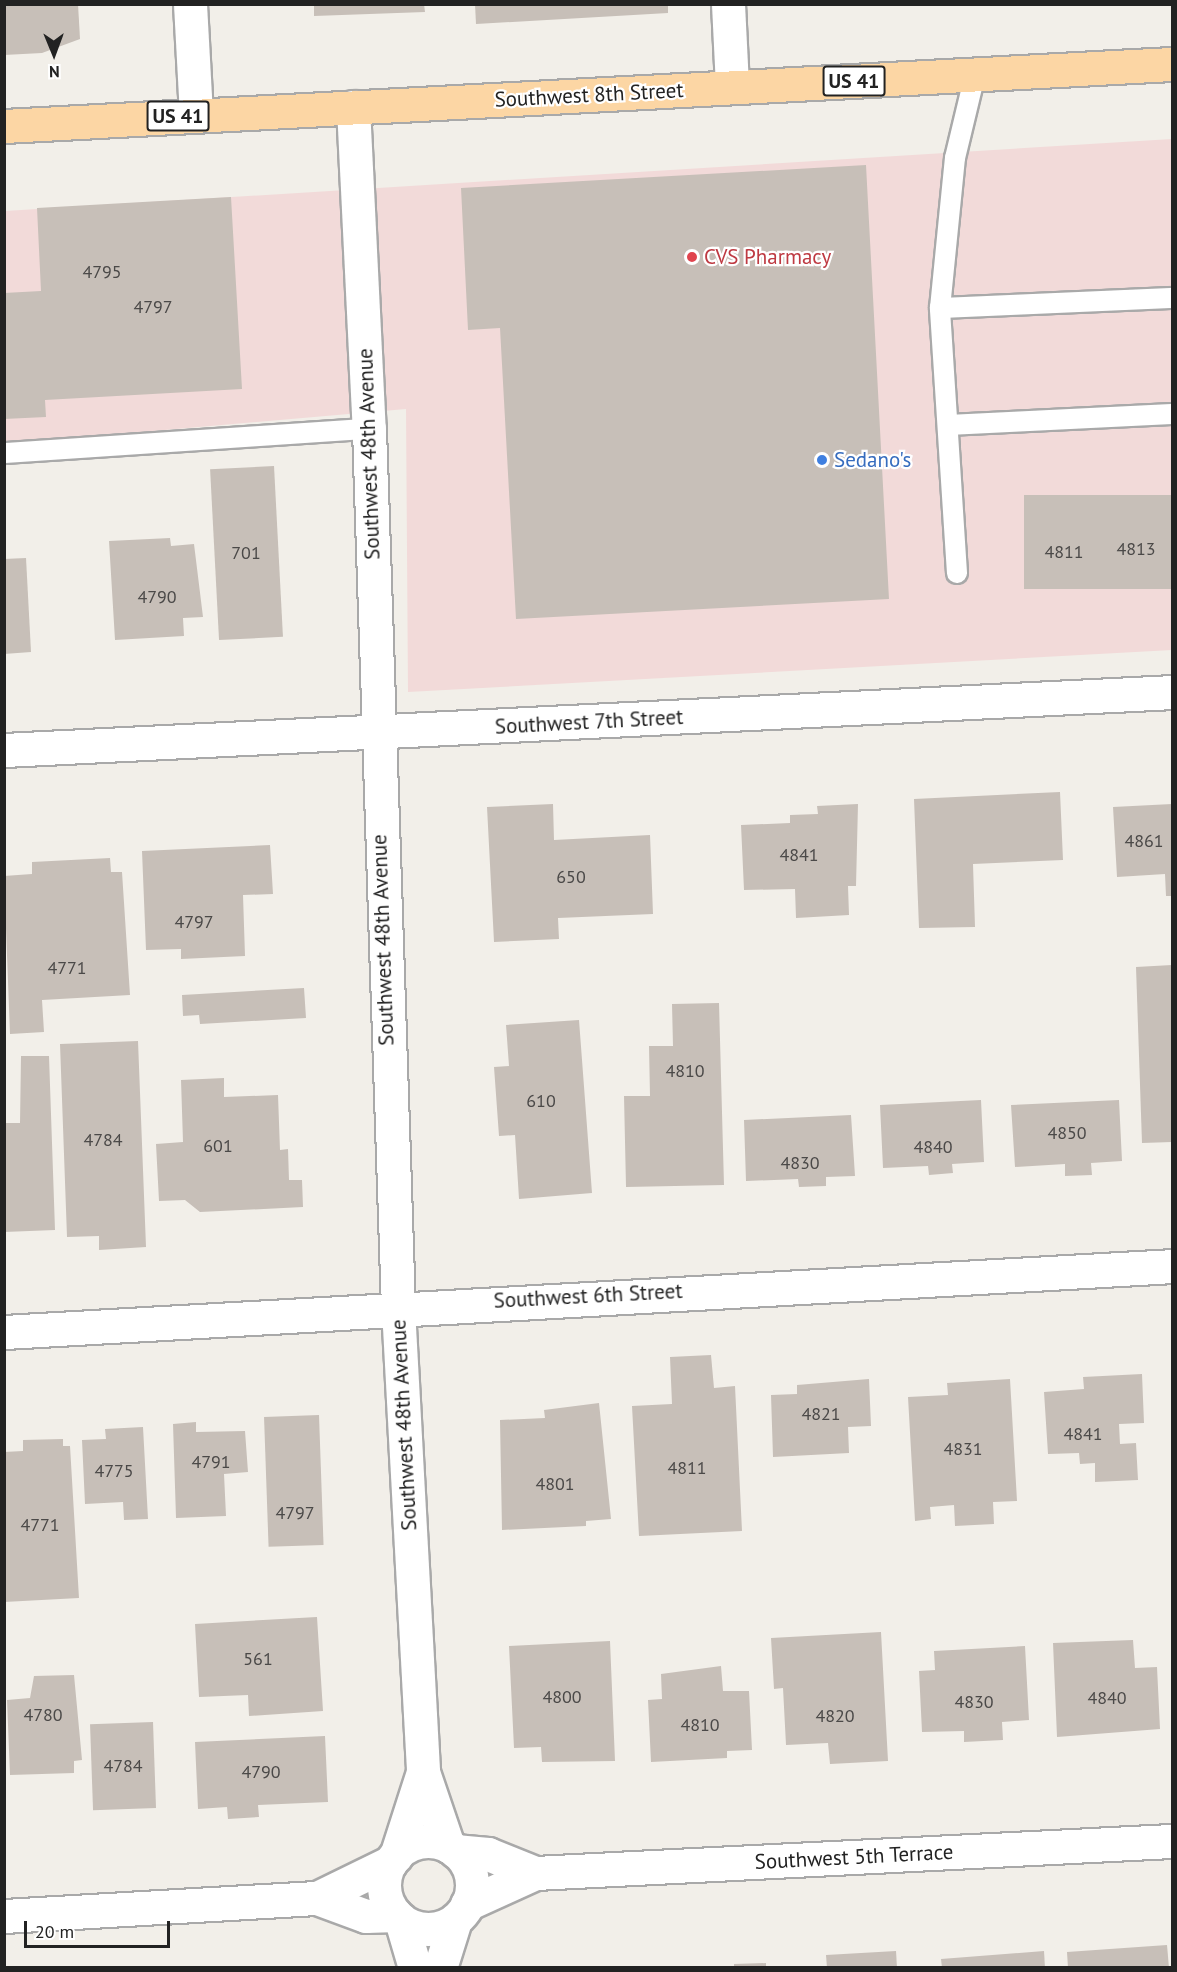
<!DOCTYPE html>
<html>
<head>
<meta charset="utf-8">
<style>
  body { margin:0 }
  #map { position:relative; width:1177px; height:1972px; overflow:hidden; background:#f2efe9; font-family:"PT Sans",sans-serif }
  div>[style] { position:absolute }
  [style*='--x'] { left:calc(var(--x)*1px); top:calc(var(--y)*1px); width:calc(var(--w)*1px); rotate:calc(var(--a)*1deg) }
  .commercial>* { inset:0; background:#f2dad9 }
  .building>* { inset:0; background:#c7bfb8; transform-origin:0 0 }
  .roads { filter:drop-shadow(2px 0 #a9a9a9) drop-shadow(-2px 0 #a9a9a9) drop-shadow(0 2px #a9a9a9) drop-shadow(0 -2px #a9a9a9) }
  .service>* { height:20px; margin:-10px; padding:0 10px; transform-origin:10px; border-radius:10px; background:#fff }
  .minor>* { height:33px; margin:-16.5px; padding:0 16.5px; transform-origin:16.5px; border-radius:16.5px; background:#fff }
  .minor>.ring { margin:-16.5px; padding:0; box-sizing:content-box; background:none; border:33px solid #fff; border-radius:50% }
  .primary>* { height:33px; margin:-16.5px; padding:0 16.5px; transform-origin:16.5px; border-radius:16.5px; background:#fcd6a4 }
  .dots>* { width:16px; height:16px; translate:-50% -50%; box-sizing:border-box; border:3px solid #fff; border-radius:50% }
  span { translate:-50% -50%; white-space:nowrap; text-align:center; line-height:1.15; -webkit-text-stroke:4.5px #fff; paint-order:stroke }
  .number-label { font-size:18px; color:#4b4948 }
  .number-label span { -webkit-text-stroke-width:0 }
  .shield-label span { padding:2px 4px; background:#fff; border:2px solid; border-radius:4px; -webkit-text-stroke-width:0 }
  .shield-label { font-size:20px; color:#222; font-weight:700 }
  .street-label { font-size:21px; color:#222 }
  .health-label { font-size:21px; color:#be3a42 }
  .left { translate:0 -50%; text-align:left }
  .shop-label { font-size:21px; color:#366cbe }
  .frame { position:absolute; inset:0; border:6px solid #222; pointer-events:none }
  .north { position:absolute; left:24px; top:24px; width:60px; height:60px; -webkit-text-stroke:4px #fff; paint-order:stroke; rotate:179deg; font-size:16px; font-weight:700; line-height:24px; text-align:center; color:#222 }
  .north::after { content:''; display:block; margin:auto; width:21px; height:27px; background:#222; clip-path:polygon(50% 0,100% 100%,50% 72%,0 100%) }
  .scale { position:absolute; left:24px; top:1921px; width:146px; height:27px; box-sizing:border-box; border:3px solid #222; border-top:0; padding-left:8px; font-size:18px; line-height:21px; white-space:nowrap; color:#222; -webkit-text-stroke:4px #fff; paint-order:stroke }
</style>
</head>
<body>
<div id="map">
  <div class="commercial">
    <i style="clip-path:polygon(1172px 139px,1172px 650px,408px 692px,406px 409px,5px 444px,5px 211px)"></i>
  </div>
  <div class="building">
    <i style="clip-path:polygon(4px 4px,78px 4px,80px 39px,42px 53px,4px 55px)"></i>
    <i style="clip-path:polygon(314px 4px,424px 4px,425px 12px,314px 16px)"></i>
    <i style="clip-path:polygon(475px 4px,668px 4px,668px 13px,476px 24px)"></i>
    <i style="clip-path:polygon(866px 165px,889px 599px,516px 619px,500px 328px,468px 330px,461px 188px)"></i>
    <i style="clip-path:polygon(231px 197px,242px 389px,45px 400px,46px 417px,4px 419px,4px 293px,41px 291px,37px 208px)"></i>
    <i style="left:274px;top:466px;width:171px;height:64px;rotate:87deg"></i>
    <i style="left:1172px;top:495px;width:94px;height:148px;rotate:90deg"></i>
    <i style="clip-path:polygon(170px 538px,171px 546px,194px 544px,203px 617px,183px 618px,184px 636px,115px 640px,109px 541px)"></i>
    <i style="clip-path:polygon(26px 558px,31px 652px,4px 654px,4px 559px)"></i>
    <i style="clip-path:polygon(1060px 792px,1063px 860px,973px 864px,975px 927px,919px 928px,914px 799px)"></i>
    <i style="clip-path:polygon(553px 804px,554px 840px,650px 835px,653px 914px,558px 918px,559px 939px,494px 942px,487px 807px)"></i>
    <i style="clip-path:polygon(858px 804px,856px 886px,848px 886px,849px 915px,796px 918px,795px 889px,744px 890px,741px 825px,790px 823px,790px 815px,818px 814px,817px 806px)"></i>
    <i style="clip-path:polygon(1172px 804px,1172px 896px,1166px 896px,1165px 874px,1117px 877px,1113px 807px)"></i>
    <i style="clip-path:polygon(270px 845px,273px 894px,243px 895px,245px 956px,181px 959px,181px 949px,146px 950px,142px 851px)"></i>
    <i style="clip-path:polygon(110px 858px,111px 872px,122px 872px,130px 995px,42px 1000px,44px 1032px,10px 1034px,4px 876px,32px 874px,32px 862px)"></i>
    <i style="clip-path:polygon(1172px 965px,1172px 1142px,1142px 1143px,1136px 967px)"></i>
    <i style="clip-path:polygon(304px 988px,306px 1018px,200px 1024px,199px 1015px,183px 1016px,182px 995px)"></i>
    <i style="clip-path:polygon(719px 1003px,724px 1185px,626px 1187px,624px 1096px,650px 1096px,649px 1046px,673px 1046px,672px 1004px)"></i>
    <i style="clip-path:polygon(579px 1020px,592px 1193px,519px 1199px,515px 1135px,499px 1136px,494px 1067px,509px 1066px,506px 1025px)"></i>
    <i style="clip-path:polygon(138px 1041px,146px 1247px,99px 1250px,99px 1236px,67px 1237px,60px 1044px)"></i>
    <i style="clip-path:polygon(21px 1056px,49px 1056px,55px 1230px,4px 1232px,4px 1123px,20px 1123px)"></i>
    <i style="clip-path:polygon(224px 1078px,224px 1097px,278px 1095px,280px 1150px,288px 1149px,289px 1180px,302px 1180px,303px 1207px,200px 1212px,185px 1200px,159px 1201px,156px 1144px,183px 1142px,181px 1080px)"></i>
    <i style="clip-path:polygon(981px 1100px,984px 1162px,952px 1164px,953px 1173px,929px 1175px,928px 1166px,883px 1168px,880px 1105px)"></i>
    <i style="clip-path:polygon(1119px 1100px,1122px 1161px,1091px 1163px,1092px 1175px,1065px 1176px,1065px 1164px,1015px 1167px,1011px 1105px)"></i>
    <i style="clip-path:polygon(851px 1115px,855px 1176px,826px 1177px,826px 1186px,799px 1187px,798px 1179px,746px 1181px,744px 1120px)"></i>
    <i style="clip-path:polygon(711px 1355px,714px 1388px,735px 1386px,742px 1531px,639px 1536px,632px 1406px,672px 1404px,670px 1357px)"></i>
    <i style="clip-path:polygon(1142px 1374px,1144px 1423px,1119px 1424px,1120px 1444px,1136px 1443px,1138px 1480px,1095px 1482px,1095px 1463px,1080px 1464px,1079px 1453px,1048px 1454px,1044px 1392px,1084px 1389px,1083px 1377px)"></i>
    <i style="clip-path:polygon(869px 1379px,871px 1426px,848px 1427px,849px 1453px,773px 1457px,771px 1395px,797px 1394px,797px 1385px)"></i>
    <i style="clip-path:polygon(1010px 1379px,1017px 1501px,993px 1502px,994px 1524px,955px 1526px,954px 1505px,930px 1507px,931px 1519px,915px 1521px,908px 1397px,948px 1395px,947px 1383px)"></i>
    <i style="clip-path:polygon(599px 1403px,611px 1519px,586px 1521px,586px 1526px,502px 1530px,500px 1420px,545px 1418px,544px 1410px)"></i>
    <i style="left:319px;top:1415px;width:130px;height:55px;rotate:88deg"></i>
    <i style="clip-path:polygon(196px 1422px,196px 1432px,245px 1431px,248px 1472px,224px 1474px,226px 1516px,176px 1518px,173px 1424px)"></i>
    <i style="clip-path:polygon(143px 1427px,148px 1519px,124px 1520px,123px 1502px,85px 1504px,82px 1440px,106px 1439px,105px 1429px)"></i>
    <i style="clip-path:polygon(63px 1439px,63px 1446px,70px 1446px,79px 1598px,4px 1602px,4px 1452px,23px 1451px,23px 1440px)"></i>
    <i style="clip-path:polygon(317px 1617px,323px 1711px,249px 1716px,248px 1695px,199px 1697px,195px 1624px)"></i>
    <i style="clip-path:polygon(881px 1632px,888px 1761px,830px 1764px,828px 1743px,786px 1745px,783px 1688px,774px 1689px,771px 1638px)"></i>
    <i style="clip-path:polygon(1133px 1640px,1135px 1668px,1157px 1667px,1160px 1729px,1057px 1737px,1053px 1643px)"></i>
    <i style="clip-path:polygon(610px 1641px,615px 1761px,542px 1762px,541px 1747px,514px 1748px,509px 1646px)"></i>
    <i style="clip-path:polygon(1025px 1646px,1029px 1720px,1002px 1722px,1003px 1740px,964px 1742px,964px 1731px,922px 1732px,919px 1671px,935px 1670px,934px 1651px)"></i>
    <i style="clip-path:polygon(721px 1666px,723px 1691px,749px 1691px,752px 1750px,727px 1751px,727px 1758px,651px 1762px,648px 1700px,662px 1699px,661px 1674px)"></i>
    <i style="clip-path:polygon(74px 1675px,82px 1760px,74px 1761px,74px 1773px,10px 1775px,7px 1700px,30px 1698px,34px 1676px)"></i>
    <i style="left:153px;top:1722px;width:86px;height:63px;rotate:88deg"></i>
    <i style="clip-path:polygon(325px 1736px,328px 1802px,258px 1805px,259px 1817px,228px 1819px,227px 1807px,198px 1809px,195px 1742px)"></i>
    <i style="clip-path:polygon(1167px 1945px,1169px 1968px,1068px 1968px,1067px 1952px)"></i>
    <i style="clip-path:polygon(896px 1951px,897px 1968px,827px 1968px,826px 1955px)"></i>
    <i style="clip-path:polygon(1044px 1951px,1045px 1968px,942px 1968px,941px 1959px)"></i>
    <i style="clip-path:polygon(766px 1963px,766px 1968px,734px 1968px,734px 1964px)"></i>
  </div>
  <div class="roads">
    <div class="service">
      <i style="--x:940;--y:308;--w:232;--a:-2.5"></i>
      <i style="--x:948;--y:425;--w:224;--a:-2.8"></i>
      <i style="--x:4;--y:453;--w:366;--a:-3.8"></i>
      <i style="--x:957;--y:573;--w:266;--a:-93.7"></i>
      <i style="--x:940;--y:308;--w:151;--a:-84.3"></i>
      <i style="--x:955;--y:158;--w:85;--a:-76.5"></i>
    </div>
    <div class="minor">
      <i style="--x:190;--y:4;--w:111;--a:86.9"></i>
      <i style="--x:728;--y:4;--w:83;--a:87.2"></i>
      <i style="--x:353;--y:107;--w:322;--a:87.2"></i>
      <i style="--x:369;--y:429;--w:879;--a:88.11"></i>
      <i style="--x:398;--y:1308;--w:465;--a:86.9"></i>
      <i style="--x:423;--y:1772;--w:78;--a:71.3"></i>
      <i style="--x:4;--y:750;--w:1169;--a:-2.84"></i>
      <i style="--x:4;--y:1332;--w:1170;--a:-3.23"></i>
      <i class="ring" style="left:384px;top:1841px;width:55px;height:55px"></i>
      <i style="--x:455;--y:1851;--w:33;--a:5"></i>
      <i style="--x:488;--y:1854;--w:51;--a:22"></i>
      <i style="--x:396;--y:1856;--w:88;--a:-72.2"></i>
      <i style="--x:317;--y:1898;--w:52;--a:20.2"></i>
      <i style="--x:366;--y:1916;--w:30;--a:-2"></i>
      <i style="--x:467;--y:1904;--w:75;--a:-24.5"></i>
      <i style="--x:535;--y:1873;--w:638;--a:-2.88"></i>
      <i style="--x:4;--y:1916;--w:314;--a:-3.3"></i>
      <i style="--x:317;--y:1898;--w:82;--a:-25.9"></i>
      <i style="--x:401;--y:1920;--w:50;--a:73.7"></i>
      <i style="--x:440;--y:1968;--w:50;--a:-72.6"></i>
    </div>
    <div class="primary">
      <i style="--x:4;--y:126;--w:1170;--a:-3.04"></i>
    </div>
  </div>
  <div class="dots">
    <i style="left:692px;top:257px;background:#e0444e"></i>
    <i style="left:822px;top:460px;background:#3f7fe0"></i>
  </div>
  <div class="number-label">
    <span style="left:102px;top:272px">4795</span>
    <span style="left:153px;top:307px">4797</span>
    <span style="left:1136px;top:549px">4813</span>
    <span style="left:1064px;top:552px">4811</span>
    <span style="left:246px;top:553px">701</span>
    <span style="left:157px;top:597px">4790</span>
    <span style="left:1144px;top:841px">4861</span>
    <span style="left:799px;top:855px">4841</span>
    <span style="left:571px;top:877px">650</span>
    <span style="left:194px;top:922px">4797</span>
    <span style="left:67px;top:968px">4771</span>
    <span style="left:685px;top:1071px">4810</span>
    <span style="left:541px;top:1101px">610</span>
    <span style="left:1067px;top:1133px">4850</span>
    <span style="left:103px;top:1140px">4784</span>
    <span style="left:218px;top:1146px">601</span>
    <span style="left:933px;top:1147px">4840</span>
    <span style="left:800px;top:1163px">4830</span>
    <span style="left:821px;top:1414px">4821</span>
    <span style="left:1083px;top:1434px">4841</span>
    <span style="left:963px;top:1449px">4831</span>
    <span style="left:211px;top:1462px">4791</span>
    <span style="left:687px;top:1468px">4811</span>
    <span style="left:114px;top:1471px">4775</span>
    <span style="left:555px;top:1484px">4801</span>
    <span style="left:295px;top:1513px">4797</span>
    <span style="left:40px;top:1525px">4771</span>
    <span style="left:258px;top:1659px">561</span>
    <span style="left:562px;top:1697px">4800</span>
    <span style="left:1107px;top:1698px">4840</span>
    <span style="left:974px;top:1702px">4830</span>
    <span style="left:43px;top:1715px">4780</span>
    <span style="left:835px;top:1716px">4820</span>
    <span style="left:700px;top:1725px">4810</span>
    <span style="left:123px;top:1766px">4784</span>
    <span style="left:261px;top:1772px">4790</span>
  </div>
  <div class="shield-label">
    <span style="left:854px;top:81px">US 41</span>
    <span style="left:178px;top:116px">US 41</span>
  </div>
  <div class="street-label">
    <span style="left:589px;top:95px;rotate:-3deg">Southwest 8th Street</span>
    <span style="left:369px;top:454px;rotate:-92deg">Southwest 48th Avenue</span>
    <span style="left:589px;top:722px;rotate:-3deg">Southwest 7th Street</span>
    <span style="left:383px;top:940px;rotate:-92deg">Southwest 48th Avenue</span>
    <span style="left:588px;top:1296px;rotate:-3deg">Southwest 6th Street</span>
    <span style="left:404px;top:1425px;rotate:-93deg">Southwest 48th Avenue</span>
    <span style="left:854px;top:1857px;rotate:-3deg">Southwest 5th Terrace</span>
  </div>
  <div class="health-label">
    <span class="left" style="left:704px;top:257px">CVS Pharmacy</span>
  </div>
  <div class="shop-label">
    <span class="left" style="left:834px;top:460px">Sedano's</span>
  </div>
  <div class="frame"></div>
  <div class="north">N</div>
  <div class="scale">20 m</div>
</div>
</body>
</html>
